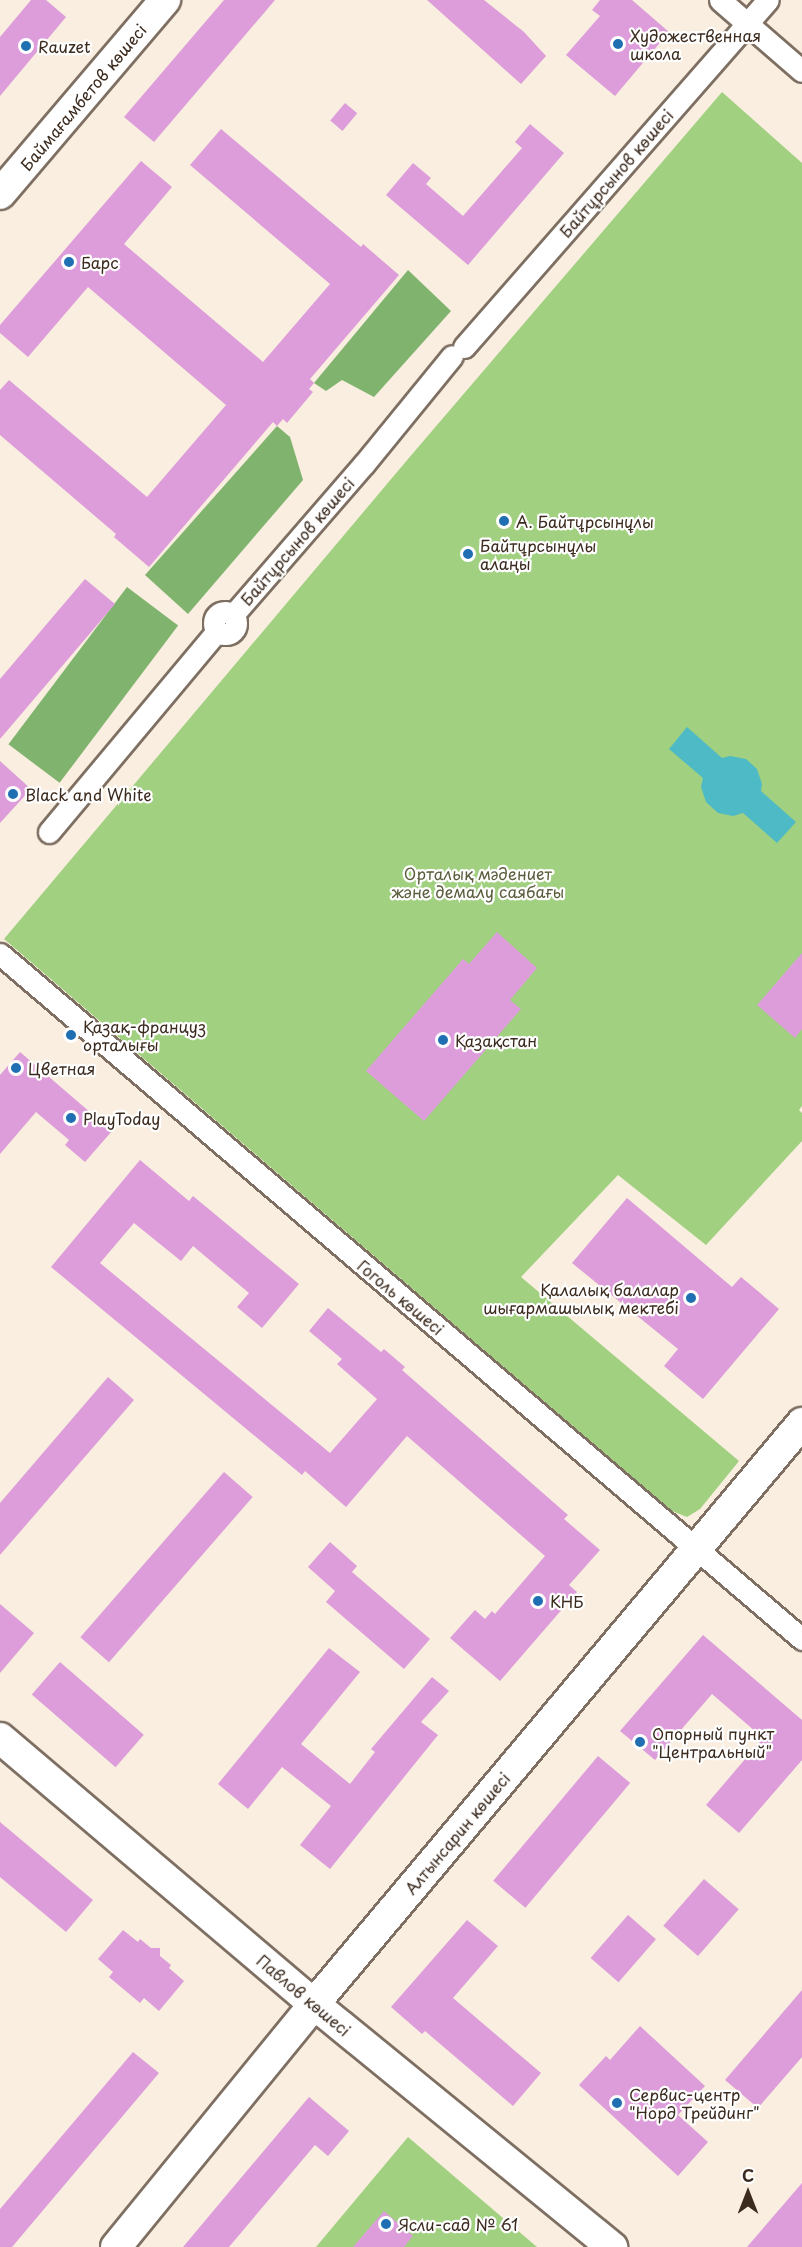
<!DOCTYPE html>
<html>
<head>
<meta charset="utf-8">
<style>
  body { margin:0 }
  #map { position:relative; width:802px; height:2247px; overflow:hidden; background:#f9eedf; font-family:"Playpen Sans",sans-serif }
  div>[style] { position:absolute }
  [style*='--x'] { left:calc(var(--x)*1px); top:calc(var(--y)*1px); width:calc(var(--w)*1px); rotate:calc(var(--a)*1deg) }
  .green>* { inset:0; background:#a1d180 }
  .forest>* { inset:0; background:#80b36e; transform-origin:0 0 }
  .water>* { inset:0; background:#4dbac6 }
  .building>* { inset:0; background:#dc9dda; transform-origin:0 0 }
  .roads { filter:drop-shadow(2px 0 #7e6f62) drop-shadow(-2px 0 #7e6f62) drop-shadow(0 2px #7e6f62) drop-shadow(0 -2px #7e6f62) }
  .street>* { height:21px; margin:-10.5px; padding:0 10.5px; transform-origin:10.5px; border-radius:10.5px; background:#fff }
  .street>.ring { margin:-10.5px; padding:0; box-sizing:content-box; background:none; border:21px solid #fff; border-radius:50% }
  .secondary>* { height:30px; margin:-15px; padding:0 15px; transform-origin:15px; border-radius:15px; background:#fff }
  .dots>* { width:16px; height:16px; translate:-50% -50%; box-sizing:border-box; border:3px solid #fff; border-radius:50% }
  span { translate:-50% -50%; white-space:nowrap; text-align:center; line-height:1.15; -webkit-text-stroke:4.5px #fff; paint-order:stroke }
  .poi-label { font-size:16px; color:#3b2a1e }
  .left { translate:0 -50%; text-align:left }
  .right { translate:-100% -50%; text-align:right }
  .street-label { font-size:16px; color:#3b2a1e }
  .park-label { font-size:16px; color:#5a5c3b }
  .north { position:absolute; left:718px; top:2163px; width:60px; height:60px; -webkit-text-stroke:4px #fff; paint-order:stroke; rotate:0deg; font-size:16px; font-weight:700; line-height:24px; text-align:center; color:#3b2a1e }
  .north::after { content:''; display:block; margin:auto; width:21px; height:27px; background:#3b2a1e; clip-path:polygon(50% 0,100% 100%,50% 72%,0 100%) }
</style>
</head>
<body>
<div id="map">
  <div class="green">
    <i style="clip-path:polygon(722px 92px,802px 163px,802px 1106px,799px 1110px,802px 1113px,802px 1141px,706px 1245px,618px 1175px,521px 1277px,739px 1461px,700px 1509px,687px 1517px,672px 1511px,4px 939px,408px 459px)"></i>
    <i style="clip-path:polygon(408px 2137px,537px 2247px,316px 2247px)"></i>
  </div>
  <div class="forest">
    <i style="clip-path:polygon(408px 270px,451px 311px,374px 397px,342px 380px,326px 391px,314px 383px)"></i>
    <i style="clip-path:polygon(277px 426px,290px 437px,303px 480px,188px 614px,145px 575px)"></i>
    <i style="left:127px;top:587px;width:64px;height:197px;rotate:37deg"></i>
  </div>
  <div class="water">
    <i style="clip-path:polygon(687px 727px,722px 758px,730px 756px,746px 759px,757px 769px,762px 784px,761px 791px,796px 822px,777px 843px,743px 813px,733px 816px,718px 813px,706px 802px,701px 787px,703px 778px,669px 749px)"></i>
  </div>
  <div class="building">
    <i style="clip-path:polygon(31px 0,46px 0,66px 17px,0 96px,0 37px)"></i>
    <i style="clip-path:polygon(224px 0,275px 0,154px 142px,124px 117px)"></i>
    <i style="clip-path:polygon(427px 0,484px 0,524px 32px,546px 56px,521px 84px)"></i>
    <i style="clip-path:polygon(600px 0,632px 0,669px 32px,615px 96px,566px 55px,600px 16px,592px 10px)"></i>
    <i style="left:345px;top:103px;width:16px;height:23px;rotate:40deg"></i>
    <i style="clip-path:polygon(530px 124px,564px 153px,468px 265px,386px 195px,413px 163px,431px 178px,426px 184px,463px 216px,522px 148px,515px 142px)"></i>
    <i style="clip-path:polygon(221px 129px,361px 247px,363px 244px,399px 275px,310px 379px,314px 383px,309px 389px,313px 392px,287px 423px,283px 419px,277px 426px,273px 422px,149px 567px,114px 537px,116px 534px,0 435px,0 390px,9px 380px,147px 497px,226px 405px,88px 287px,28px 357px,0 333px,0 325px,141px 161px,172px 187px,124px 244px,263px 362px,330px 284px,190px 165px)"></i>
    <i style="clip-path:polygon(85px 579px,115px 604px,0 739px,0 679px)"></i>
    <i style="clip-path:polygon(0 761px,31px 789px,0 823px)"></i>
    <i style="clip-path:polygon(497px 932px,537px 968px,510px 1000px,521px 1009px,424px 1121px,366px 1071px,463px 959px,469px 964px)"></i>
    <i style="clip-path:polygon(802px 953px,802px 1029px,795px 1038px,757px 1005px)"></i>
    <i style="clip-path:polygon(20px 1052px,112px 1131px,85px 1162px,65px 1145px,69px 1140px,36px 1112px,0 1154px,0 1075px)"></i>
    <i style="clip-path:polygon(140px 1160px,189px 1201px,193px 1196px,299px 1284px,262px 1328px,237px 1307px,249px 1293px,193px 1246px,181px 1261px,134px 1223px,100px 1263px,330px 1453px,377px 1399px,337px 1364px,342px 1359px,309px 1331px,328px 1308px,381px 1352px,384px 1349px,405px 1367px,402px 1370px,568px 1515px,564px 1519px,600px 1550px,569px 1585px,577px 1592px,500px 1681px,450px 1638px,475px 1610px,485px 1619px,492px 1611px,495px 1614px,545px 1556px,407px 1436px,346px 1507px,305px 1471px,302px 1475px,51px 1267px)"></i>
    <i style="clip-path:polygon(627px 1198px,732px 1287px,741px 1277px,779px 1309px,703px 1399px,664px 1366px,678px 1349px,572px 1263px)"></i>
    <i style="clip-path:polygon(108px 1377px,134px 1400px,0 1555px,0 1503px)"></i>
    <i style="left:224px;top:1472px;width:38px;height:219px;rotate:41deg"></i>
    <i style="clip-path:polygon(330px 1542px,357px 1566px,352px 1572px,430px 1639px,404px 1669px,326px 1602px,335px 1591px,308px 1567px)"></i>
    <i style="clip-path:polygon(0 1604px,34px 1633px,0 1673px)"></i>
    <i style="clip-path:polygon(703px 1635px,802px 1720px,802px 1760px,739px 1833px,706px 1805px,763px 1738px,712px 1694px,655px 1760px,620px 1731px)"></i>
    <i style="clip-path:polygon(329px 1648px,360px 1672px,301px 1744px,350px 1784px,375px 1752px,371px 1749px,432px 1677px,449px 1691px,421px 1722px,438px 1735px,330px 1869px,300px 1845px,331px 1806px,282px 1767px,248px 1809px,218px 1784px)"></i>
    <i style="left:60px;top:1662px;width:111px;height:43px;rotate:41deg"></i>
    <i style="left:598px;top:1756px;width:42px;height:163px;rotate:40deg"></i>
    <i style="clip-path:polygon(0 1822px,93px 1900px,66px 1932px,0 1877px)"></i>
    <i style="left:704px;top:1879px;width:46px;height:62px;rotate:41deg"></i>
    <i style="left:628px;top:1915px;width:37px;height:57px;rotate:41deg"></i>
    <i style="clip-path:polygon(467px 1920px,498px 1946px,453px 1998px,541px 2073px,513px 2106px,425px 2031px,422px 2034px,391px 2007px)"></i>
    <i style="clip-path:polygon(123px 1930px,138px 1942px,140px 1939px,151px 1948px,160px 1948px,160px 1956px,171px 1965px,169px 1968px,184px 1981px,159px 2011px,144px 1998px,140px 2003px,109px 1977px,113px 1972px,98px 1959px)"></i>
    <i style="clip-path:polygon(802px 1990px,802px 2057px,758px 2108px,725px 2080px)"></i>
    <i style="clip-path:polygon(640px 2026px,705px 2086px,678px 2115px,708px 2142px,678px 2176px,579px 2085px,606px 2056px,610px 2060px)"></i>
    <i style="clip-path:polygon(133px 2052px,159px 2073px,12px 2247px,0 2247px,0 2209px)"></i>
    <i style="clip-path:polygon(309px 2097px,349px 2131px,328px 2156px,315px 2145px,229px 2247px,183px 2247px)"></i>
    <i style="clip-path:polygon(802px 2183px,802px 2247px,747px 2247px)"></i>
    <i style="clip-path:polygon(384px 2211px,413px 2236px,404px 2247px,353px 2247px)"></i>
  </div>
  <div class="roads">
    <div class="street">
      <i style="--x:720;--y:0;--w:108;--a:40.9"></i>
      <i style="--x:464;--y:347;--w:461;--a:-48.8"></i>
      <i class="ring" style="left:214px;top:612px;width:1px;height:1px"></i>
      <i style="--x:233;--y:615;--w:200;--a:-49.1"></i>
      <i style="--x:364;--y:464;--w:139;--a:-50.8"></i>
      <i style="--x:49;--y:832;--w:262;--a:-50.1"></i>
      <i style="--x:0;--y:954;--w:1055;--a:40.5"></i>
    </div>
    <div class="secondary">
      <i style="--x:0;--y:194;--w:255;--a:-49.6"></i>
      <i style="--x:0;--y:1738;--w:412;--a:40.3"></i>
      <i style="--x:314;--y:2004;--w:385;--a:39.2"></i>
      <i style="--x:116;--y:2247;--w:313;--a:-50.8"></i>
      <i style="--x:314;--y:2004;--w:759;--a:-49.97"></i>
    </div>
  </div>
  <div class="dots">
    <i style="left:618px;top:44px;background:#1f6fb2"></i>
    <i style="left:26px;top:46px;background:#1f6fb2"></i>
    <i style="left:69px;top:262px;background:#1f6fb2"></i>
    <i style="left:504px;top:521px;background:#1f6fb2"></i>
    <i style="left:468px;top:554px;background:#1f6fb2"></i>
    <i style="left:13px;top:794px;background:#1f6fb2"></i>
    <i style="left:71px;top:1035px;background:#1f6fb2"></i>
    <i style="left:443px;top:1040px;background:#1f6fb2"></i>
    <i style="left:16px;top:1068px;background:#1f6fb2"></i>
    <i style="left:71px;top:1118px;background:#1f6fb2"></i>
    <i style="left:691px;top:1298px;background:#1f6fb2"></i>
    <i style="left:538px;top:1601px;background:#1f6fb2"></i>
    <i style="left:640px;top:1742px;background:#1f6fb2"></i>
    <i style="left:617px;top:2103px;background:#1f6fb2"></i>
    <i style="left:386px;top:2224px;background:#1f6fb2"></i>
  </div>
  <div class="poi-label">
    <span class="left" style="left:630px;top:44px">Художественная<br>школа</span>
    <span class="left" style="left:38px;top:46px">Rauzet</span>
    <span class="left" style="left:81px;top:262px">Барс</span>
    <span class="left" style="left:516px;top:521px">А. Байтұрсынұлы</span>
    <span class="left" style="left:480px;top:554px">Байтұрсынұлы<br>алаңы</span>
    <span class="left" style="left:25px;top:794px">Black and White</span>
    <span class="left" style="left:83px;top:1035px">Қазақ-француз<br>орталығы</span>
    <span class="left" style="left:455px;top:1040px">Қазақстан</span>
    <span class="left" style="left:28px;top:1068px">Цветная</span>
    <span class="left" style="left:83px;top:1118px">PlayToday</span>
    <span class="right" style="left:679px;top:1298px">Қалалық балалар<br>шығармашылық мектебі</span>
    <span class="left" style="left:550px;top:1601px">КНБ</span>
    <span class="left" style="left:652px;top:1742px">Опорный пункт<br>"Центральный"</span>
    <span class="left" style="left:629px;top:2103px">Сервис-центр<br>"Норд Трейдинг"</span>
    <span class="left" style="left:398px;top:2224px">Ясли-сад № 61</span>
  </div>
  <div class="street-label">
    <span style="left:83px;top:97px;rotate:-50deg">Баймағамбетов көшесі</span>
    <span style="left:616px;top:173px;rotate:-49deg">Байтұрсынов көшесі</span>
    <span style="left:297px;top:541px;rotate:-49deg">Байтұрсынов көшесі</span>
    <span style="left:401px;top:1297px;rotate:40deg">Гоголь көшесі</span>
    <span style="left:457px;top:1833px;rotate:-50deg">Алтынсарин көшесі</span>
    <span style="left:304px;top:1995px;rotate:40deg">Павлов көшесі</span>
  </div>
  <div class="park-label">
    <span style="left:478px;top:882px">Орталық мәдениет<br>және демалу саябағы</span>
  </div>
  <div class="north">С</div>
</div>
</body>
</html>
